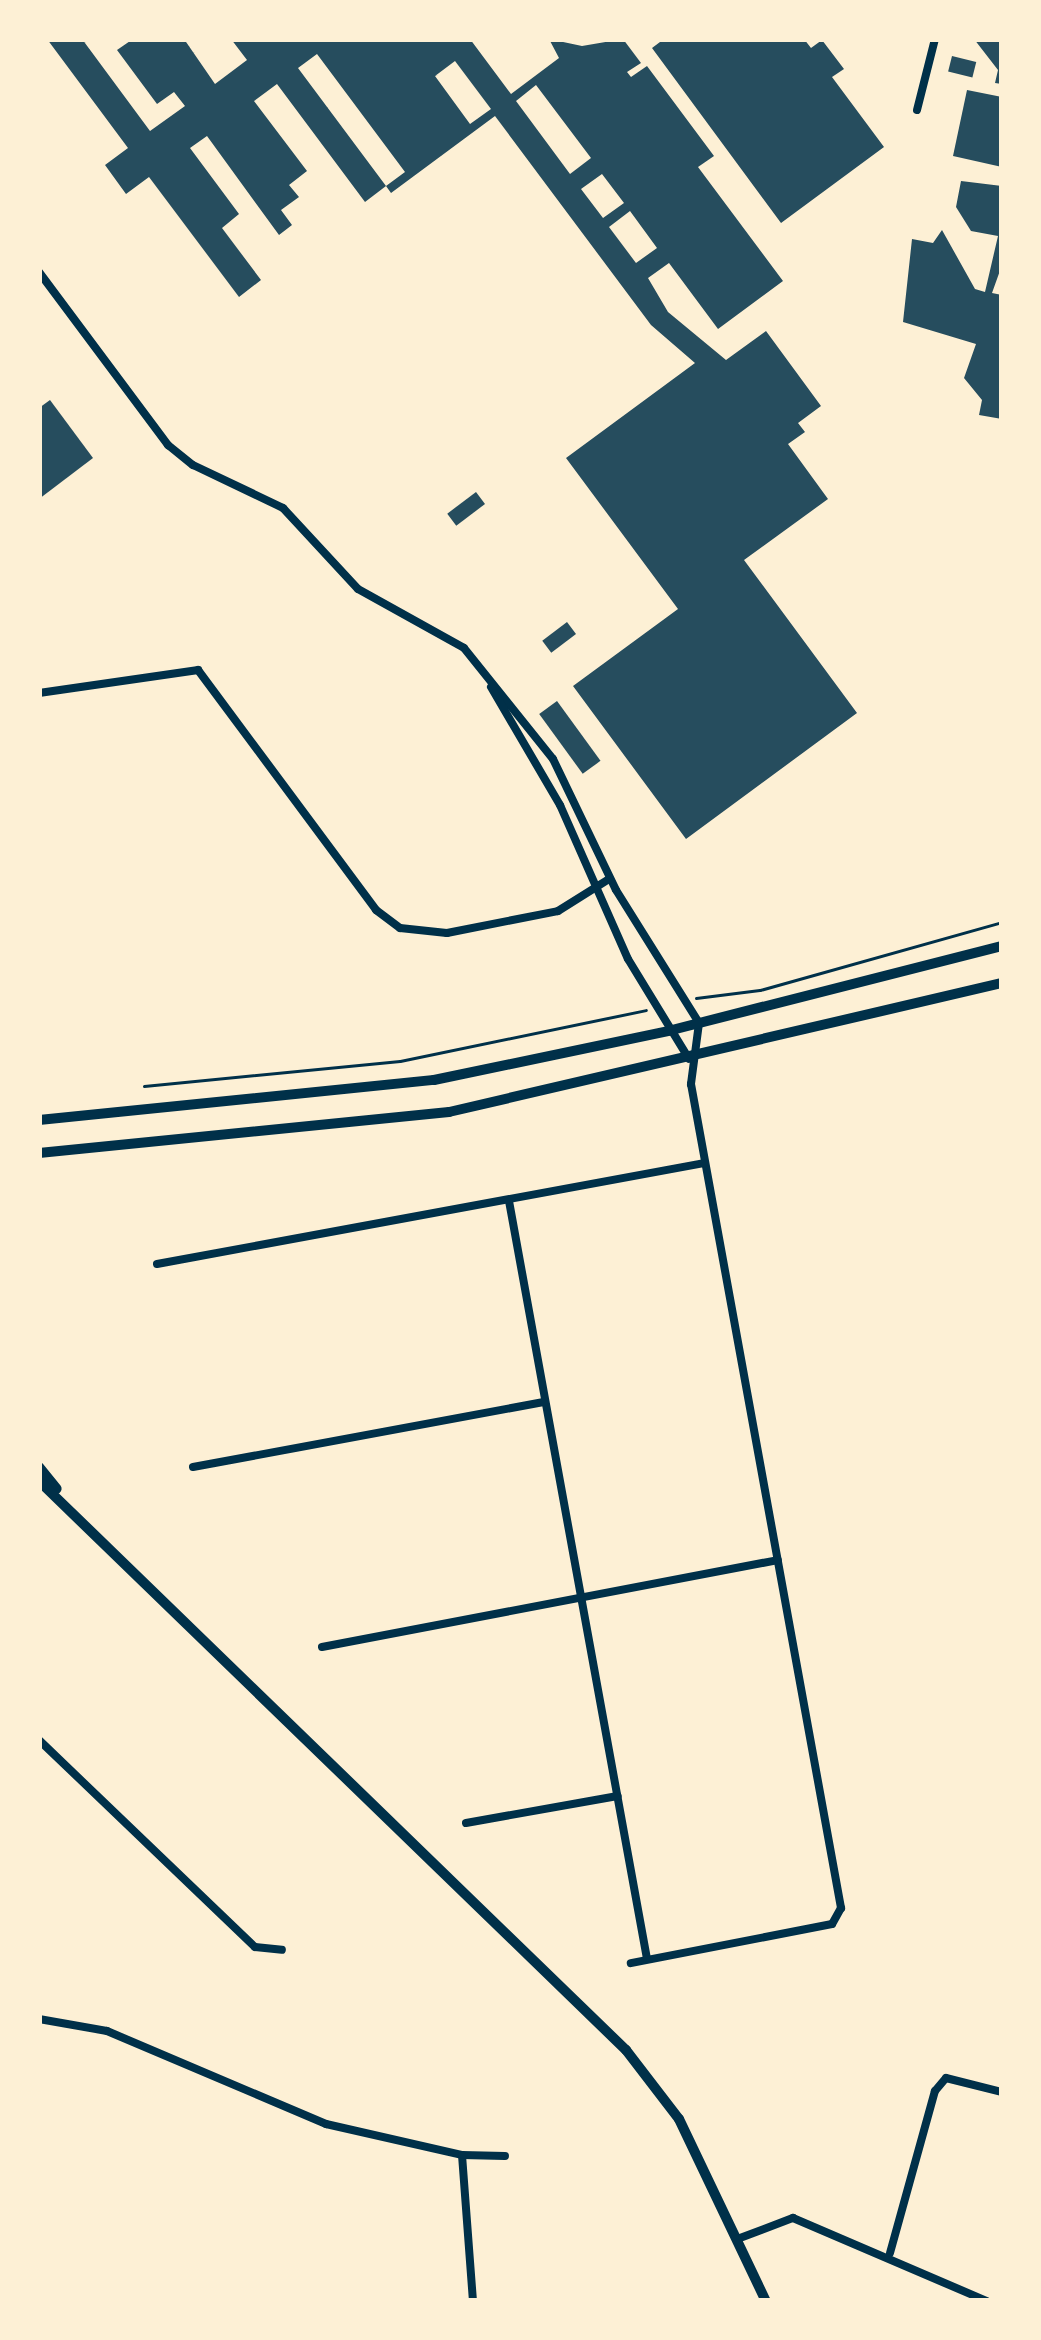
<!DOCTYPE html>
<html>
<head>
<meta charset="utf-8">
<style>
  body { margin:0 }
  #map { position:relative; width:1041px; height:2340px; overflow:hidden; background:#fdf0d5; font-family:"Open Sans",sans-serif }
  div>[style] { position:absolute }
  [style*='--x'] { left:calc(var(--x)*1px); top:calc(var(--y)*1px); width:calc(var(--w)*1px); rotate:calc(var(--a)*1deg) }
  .building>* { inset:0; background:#264d5e; transform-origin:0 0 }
  .path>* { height:3px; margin:-1.5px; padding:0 1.5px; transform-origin:1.5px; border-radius:1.5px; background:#003049 }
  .minor>* { height:8px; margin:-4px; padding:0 4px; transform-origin:4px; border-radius:4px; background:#003049 }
  .secondary>* { height:10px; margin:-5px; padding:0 5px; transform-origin:5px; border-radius:5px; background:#003049 }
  span { translate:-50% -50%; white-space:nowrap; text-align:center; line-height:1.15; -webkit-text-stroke:9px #fdf0d5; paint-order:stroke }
  .frame { position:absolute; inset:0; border:42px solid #fdf0d5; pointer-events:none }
</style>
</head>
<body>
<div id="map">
  <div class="building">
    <i style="clip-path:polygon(evenodd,47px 39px,82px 39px,150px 131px,185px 106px,174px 92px,157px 104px,117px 50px,133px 39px,184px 39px,215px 84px,247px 60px,231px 39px,470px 39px,511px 94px,559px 58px,549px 39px,582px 46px,623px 39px,641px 63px,627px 72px,631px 77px,647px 66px,714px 156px,698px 167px,783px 281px,718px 329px,669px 263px,648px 278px,668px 312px,726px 360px,766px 331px,821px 406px,798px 423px,805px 432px,788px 444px,828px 499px,744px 560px,857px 713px,686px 839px,573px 686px,678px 609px,566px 458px,695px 363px,651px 325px,495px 116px,391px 193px,386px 186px,405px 172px,317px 54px,298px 68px,386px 186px,365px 202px,277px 84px,254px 101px,307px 171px,289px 185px,299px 197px,281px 210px,292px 225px,279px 235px,207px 136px,190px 148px,239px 214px,222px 228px,261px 280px,239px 297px,149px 177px,126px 194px,105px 165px,128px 148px,47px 39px,455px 61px,491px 109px,470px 124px,435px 76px,455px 61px,47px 39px,536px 85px,591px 158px,570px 174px,516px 101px,536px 85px,47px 39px,602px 174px,624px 203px,603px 218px,581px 189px,602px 174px,47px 39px,630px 211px,657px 248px,636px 263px,609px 227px,630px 211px)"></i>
    <i style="clip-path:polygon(664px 39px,804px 39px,811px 48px,822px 40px,844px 69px,832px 77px,884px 147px,781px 223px,652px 48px)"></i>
    <i style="clip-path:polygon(974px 39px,1002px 39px,1002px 84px,995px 83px,998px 70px)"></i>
    <i style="left:952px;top:56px;width:25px;height:16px;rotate:14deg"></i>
    <i style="clip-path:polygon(967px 90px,1002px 97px,1002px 167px,953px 156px)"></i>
    <i style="clip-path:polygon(961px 181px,1002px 186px,1002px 265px,992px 293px,1002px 295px,1002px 419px,979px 415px,982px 400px,964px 378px,976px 344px,903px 322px,912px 239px,933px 243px,942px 230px,975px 289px,985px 292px,998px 236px,971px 231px,956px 207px)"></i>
    <i style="clip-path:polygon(50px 400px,93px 458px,39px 499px,39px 408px)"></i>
    <i style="left:476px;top:492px;width:15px;height:36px;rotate:53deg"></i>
    <i style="left:567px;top:622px;width:15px;height:31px;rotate:53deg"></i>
    <i style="left:557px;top:701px;width:74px;height:22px;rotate:54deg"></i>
  </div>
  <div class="path">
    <i style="--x:696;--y:998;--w:64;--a:-7.1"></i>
    <i style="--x:760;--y:990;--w:251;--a:-15.7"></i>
    <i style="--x:144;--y:1086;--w:257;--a:-5.6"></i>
    <i style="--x:400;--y:1061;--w:251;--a:-11.7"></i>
  </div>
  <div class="minor">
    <i style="--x:917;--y:110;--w:73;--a:-75.8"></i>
    <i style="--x:39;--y:272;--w:216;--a:53.3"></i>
    <i style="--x:168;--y:445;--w:32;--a:39"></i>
    <i style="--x:193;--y:465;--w:100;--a:25.5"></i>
    <i style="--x:283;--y:508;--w:110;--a:47.2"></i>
    <i style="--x:358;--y:589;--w:121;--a:29.1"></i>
    <i style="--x:464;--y:648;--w:142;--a:51.3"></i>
    <i style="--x:553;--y:759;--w:145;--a:64.3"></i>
    <i style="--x:616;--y:890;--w:157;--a:58"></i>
    <i style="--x:699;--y:1023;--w:62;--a:97.5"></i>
    <i style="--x:691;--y:1084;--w:838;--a:79.68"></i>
    <i style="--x:841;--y:1908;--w:18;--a:119"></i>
    <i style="--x:832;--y:1924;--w:205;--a:169"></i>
    <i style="--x:491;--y:687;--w:137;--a:59.7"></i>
    <i style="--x:560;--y:805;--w:168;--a:66.2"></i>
    <i style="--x:628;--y:959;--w:117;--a:58.6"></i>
    <i style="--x:39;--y:693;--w:161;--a:-8.2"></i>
    <i style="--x:198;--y:670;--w:299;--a:53.4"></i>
    <i style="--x:376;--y:910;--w:30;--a:37"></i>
    <i style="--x:400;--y:928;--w:47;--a:6.1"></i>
    <i style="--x:447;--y:933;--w:113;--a:-11.2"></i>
    <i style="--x:558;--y:911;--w:60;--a:-32.1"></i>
    <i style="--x:509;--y:1201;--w:770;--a:79.68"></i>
    <i style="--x:157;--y:1264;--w:556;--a:-10.46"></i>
    <i style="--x:193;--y:1467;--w:358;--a:-10.5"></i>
    <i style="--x:322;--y:1647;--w:464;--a:-10.8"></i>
    <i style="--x:39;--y:1740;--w:299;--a:43.8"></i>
    <i style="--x:255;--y:1947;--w:27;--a:6"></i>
    <i style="--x:466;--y:1823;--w:154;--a:-10.1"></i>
    <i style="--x:39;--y:2019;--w:69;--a:10"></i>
    <i style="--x:107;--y:2031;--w:238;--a:23"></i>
    <i style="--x:326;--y:2124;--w:139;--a:12.8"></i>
    <i style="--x:462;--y:2155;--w:43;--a:1.3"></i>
    <i style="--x:462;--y:2155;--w:146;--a:85.7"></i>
    <i style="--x:740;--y:2238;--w:57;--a:-20.7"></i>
    <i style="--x:793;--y:2218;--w:211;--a:23.2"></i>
    <i style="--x:890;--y:2253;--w:168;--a:-74.5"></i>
    <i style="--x:935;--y:2091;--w:17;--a:-50"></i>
    <i style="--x:946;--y:2078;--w:58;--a:14"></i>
  </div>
  <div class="secondary">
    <i style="--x:39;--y:1120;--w:397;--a:-5.8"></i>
    <i style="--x:434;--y:1080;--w:239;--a:-11.8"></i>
    <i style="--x:668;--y:1031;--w:345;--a:-14.3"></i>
    <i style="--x:39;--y:1153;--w:412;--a:-5.7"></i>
    <i style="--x:449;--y:1112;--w:568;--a:-13.13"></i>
    <i style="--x:39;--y:1467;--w:28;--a:51"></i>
    <i style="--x:39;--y:1481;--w:818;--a:44.11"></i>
    <i style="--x:626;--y:2050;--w:87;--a:52.5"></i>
    <i style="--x:679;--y:2119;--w:202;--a:64.5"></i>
  </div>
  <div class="frame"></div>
</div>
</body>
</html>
